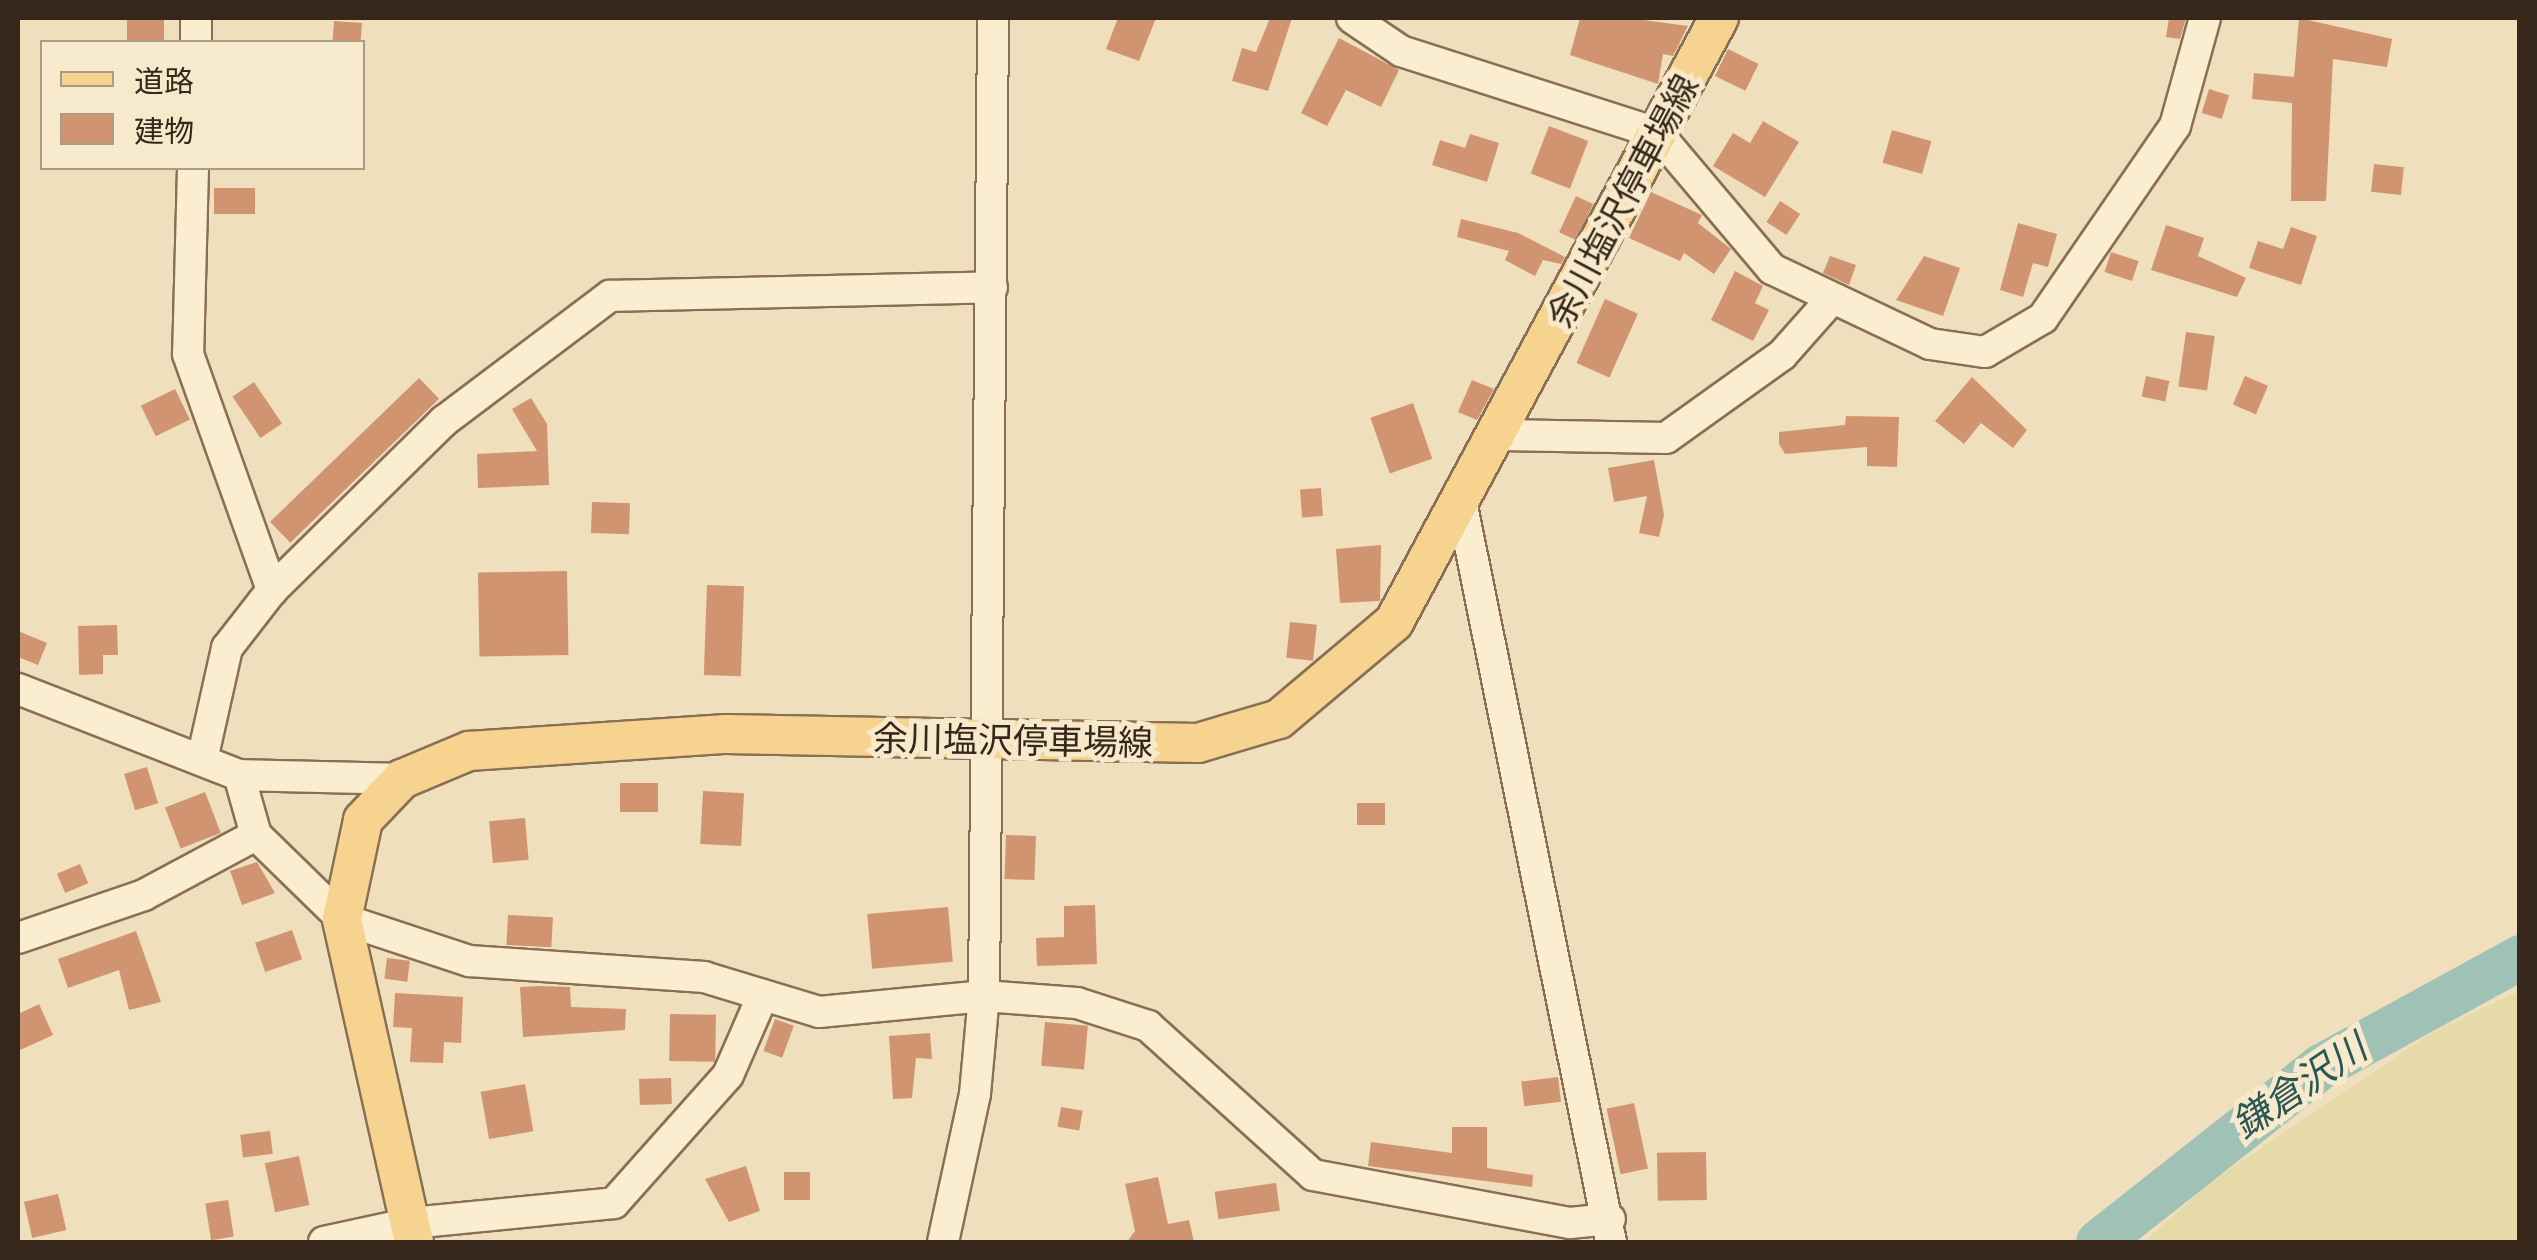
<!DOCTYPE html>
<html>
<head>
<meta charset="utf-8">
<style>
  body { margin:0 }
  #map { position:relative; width:2537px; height:1260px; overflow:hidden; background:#f0dfbc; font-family:"Zilla Slab","Noto Sans JP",serif }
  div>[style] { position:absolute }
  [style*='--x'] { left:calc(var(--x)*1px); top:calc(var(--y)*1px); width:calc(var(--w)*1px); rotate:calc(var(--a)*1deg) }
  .farmland>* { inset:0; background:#e6daa9 }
  .river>* { height:45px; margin:-22.5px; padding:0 22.5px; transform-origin:22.5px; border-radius:22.5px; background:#a0c1b6 }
  .building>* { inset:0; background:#d09570; transform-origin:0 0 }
  .roads { filter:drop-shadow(2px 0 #886f55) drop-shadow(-2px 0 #886f55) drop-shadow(0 2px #886f55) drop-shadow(0 -2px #886f55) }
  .minor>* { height:30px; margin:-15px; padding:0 15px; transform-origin:15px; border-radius:15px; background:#fbedcf }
  .major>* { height:38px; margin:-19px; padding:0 19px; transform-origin:19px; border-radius:19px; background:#f6d490 }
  span { translate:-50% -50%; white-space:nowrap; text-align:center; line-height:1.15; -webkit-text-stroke:10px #f7e9cc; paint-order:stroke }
  .street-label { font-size:35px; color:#36271a }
  .water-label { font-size:38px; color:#295753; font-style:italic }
  .frame { position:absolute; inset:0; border:20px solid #36271a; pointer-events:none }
  .legend { position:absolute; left:40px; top:40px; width:325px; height:130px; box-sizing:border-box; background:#f7e9cc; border:2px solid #aa9b85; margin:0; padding:12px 18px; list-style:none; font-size:30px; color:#36271a }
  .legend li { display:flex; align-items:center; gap:20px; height:50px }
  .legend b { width:50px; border:2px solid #aa9b85 }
</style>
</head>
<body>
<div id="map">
  <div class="farmland">
    <i style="clip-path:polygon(2519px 991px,2519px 1242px,2144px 1242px,2208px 1184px,2430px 1034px)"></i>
  </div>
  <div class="river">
    <i style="--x:2098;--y:1242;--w:284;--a:-38.3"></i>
    <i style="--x:2321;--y:1066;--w:227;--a:-28.7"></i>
  </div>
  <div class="building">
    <i style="left:127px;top:18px;width:37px;height:24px"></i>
    <i style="clip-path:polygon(1118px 18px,1156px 18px,1139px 61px,1106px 49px)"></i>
    <i style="clip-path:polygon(1270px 18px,1292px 18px,1268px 91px,1232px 81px,1242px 48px,1256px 52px)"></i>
    <i style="clip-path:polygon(1580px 18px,1629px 18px,1688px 26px,1673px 56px,1663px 54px,1658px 84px,1570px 55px)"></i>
    <i style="clip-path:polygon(2169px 18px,2186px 18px,2180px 39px,2166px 37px)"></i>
    <i style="clip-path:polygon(2299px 18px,2392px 39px,2387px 67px,2333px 59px,2326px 201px,2291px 201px,2292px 103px,2252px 99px,2254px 73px,2294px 77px)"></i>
    <i style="left:334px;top:21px;width:28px;height:21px;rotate:4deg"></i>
    <i style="clip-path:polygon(1339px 38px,1399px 70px,1381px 107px,1346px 90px,1327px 126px,1301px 113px)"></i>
    <i style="left:1728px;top:49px;width:34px;height:30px;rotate:26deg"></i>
    <i style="left:2209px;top:89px;width:21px;height:25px;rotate:17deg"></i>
    <i style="clip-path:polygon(1763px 121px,1799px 142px,1765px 197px,1713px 166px,1733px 133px,1750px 143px)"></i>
    <i style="left:1549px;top:126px;width:42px;height:51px;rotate:21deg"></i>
    <i style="left:1892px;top:130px;width:41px;height:34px;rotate:16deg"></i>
    <i style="clip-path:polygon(1470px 134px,1499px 143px,1487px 182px,1432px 165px,1440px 140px,1465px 148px)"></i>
    <i style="left:2374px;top:164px;width:30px;height:28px;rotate:6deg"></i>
    <i style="left:214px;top:188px;width:41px;height:26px"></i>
    <i style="clip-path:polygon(1651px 192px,1702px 215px,1698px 223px,1731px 249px,1714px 274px,1684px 253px,1680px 261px,1629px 238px)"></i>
    <i style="left:1576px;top:196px;width:19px;height:40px;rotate:25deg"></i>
    <i style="left:1780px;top:201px;width:24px;height:25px;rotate:33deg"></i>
    <i style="clip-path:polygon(1461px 219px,1518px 233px,1565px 257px,1561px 264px,1543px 260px,1535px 276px,1505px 260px,1509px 251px,1457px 237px)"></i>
    <i style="clip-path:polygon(2018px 223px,2057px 234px,2048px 267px,2033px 263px,2023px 297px,2000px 290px)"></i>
    <i style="clip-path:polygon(2166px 225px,2204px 238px,2198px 256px,2246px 278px,2237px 297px,2151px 270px)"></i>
    <i style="clip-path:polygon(2291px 227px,2317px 236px,2301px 285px,2249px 268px,2258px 241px,2283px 249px)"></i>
    <i style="left:2111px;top:252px;width:29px;height:21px;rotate:18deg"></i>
    <i style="clip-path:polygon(1830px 256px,1856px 265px,1849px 285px,1823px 273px)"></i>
    <i style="clip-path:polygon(1924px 256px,1960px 268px,1943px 316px,1896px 300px)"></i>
    <i style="clip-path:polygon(1735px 271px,1763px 286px,1755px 303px,1769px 310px,1753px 341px,1711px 320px)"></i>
    <i style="left:1605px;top:299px;width:36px;height:70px;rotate:24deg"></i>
    <i style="left:2186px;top:332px;width:29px;height:55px;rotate:8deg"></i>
    <i style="left:2146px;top:376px;width:24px;height:21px;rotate:12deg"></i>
    <i style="left:2245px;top:376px;width:25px;height:31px;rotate:23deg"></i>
    <i style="clip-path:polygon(1972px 377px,2027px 430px,2013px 448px,1981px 423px,1964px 444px,1935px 421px)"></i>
    <i style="left:419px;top:378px;width:29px;height:207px;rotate:46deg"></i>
    <i style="clip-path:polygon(1472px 380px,1494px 389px,1477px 420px,1458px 412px)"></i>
    <i style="left:254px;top:382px;width:50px;height:26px;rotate:56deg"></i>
    <i style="left:175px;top:389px;width:34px;height:38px;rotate:64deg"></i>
    <i style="clip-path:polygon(531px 398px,547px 424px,549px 485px,478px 488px,477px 454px,537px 451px,512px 409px)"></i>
    <i style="left:1413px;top:403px;width:59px;height:45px;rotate:71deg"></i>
    <i style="clip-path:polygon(1846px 416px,1899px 417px,1897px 467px,1867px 466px,1867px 447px,1785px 454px,1779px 444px,1779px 432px,1845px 425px)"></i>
    <i style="clip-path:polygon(1654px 460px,1664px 515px,1659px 537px,1639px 533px,1647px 496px,1614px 502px,1608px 468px)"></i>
    <i style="left:1321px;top:488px;width:28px;height:21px;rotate:86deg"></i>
    <i style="left:592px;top:502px;width:38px;height:31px;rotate:2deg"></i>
    <i style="clip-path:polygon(1381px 545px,1380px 601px,1340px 603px,1336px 549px)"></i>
    <i style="left:567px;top:571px;width:84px;height:89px;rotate:89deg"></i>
    <i style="left:707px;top:585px;width:37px;height:90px;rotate:2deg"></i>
    <i style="left:1290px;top:622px;width:27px;height:36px;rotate:6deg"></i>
    <i style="clip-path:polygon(117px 625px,118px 655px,103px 655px,103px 674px,79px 675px,78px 626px)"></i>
    <i style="clip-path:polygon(18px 631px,47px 643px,38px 665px,18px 657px)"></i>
    <i style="left:147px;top:767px;width:38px;height:24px;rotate:73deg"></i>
    <i style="left:620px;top:783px;width:38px;height:29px"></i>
    <i style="left:703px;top:791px;width:41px;height:53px;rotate:3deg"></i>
    <i style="left:205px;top:792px;width:44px;height:43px;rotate:69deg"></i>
    <i style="left:1357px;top:803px;width:28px;height:22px"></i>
    <i style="left:525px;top:818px;width:42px;height:36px;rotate:85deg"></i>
    <i style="left:1006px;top:835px;width:30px;height:44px;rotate:2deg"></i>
    <i style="clip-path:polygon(257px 862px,275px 893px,242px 905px,230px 871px)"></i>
    <i style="left:80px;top:864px;width:21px;height:25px;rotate:67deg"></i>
    <i style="clip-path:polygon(1095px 905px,1097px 964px,1037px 966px,1036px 938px,1064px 937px,1064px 906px)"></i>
    <i style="left:948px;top:907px;width:55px;height:81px;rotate:85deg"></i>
    <i style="left:508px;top:915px;width:45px;height:30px;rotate:3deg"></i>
    <i style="left:292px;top:930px;width:31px;height:39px;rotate:71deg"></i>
    <i style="clip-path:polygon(136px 931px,161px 1002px,129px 1010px,119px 970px,68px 988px,58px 959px)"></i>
    <i style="left:387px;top:958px;width:23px;height:21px;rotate:7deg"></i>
    <i style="clip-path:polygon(539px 986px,570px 987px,571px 1007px,626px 1009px,625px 1030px,523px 1037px,520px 987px)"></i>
    <i style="clip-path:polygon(395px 993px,463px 997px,461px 1043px,444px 1042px,443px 1063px,410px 1062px,412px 1028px,393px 1027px)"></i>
    <i style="clip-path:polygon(39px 1004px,53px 1035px,18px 1051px,18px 1014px)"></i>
    <i style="left:670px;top:1014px;width:46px;height:47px;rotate:1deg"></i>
    <i style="left:775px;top:1019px;width:20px;height:34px;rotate:20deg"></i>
    <i style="left:1045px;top:1022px;width:43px;height:44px;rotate:5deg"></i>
    <i style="clip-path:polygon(930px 1033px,932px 1059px,916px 1058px,912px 1098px,893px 1099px,889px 1036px)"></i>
    <i style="left:1558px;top:1077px;width:25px;height:37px;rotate:83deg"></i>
    <i style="left:671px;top:1078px;width:26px;height:32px;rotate:88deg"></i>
    <i style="left:525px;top:1084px;width:48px;height:45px;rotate:80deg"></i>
    <i style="left:1634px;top:1103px;width:67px;height:28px;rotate:78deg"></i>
    <i style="left:1061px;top:1107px;width:22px;height:20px;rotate:10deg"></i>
    <i style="clip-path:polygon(1452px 1127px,1487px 1127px,1487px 1168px,1533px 1175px,1532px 1187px,1368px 1166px,1371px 1142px,1452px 1153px)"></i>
    <i style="left:270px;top:1131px;width:23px;height:30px;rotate:83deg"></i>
    <i style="left:1706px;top:1152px;width:48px;height:49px;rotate:89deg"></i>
    <i style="left:299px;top:1156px;width:50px;height:35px;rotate:78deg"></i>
    <i style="clip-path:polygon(746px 1166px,760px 1211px,729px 1222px,705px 1179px)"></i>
    <i style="left:784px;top:1172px;width:26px;height:28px"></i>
    <i style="clip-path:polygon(1158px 1177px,1168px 1224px,1189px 1220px,1194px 1242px,1127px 1242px,1135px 1231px,1125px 1184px)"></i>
    <i style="left:1276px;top:1183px;width:28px;height:62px;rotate:82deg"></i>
    <i style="left:58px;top:1194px;width:37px;height:35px;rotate:77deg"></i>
    <i style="left:228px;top:1200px;width:37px;height:23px;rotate:81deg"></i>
  </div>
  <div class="roads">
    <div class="minor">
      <i style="--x:1352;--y:18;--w:59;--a:34"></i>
      <i style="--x:1401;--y:51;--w:269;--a:17.8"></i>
      <i style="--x:1657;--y:133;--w:178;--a:49.8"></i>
      <i style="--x:1772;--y:269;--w:175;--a:25.4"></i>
      <i style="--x:1930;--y:344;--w:56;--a:8.3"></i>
      <i style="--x:1985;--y:352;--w:67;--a:-30.4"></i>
      <i style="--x:2043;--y:318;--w:233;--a:-55.5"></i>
      <i style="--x:2175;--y:126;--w:112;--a:-74.5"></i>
      <i style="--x:196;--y:42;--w:24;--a:-90"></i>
      <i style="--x:193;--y:168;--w:186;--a:91.5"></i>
      <i style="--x:188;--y:354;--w:251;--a:70.4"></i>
      <i style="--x:1501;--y:435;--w:165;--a:1"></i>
      <i style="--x:1666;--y:438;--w:143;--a:-35.6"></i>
      <i style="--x:1782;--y:355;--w:71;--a:-48.4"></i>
      <i style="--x:1462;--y:506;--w:751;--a:78.56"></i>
      <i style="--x:18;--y:689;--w:237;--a:21.3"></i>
      <i style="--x:239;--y:775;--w:163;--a:1.4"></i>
      <i style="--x:202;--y:760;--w:115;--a:-77.4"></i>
      <i style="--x:227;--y:648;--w:73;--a:-52.2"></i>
      <i style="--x:272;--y:590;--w:241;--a:-44.5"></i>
      <i style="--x:444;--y:421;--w:208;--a:-37"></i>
      <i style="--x:610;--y:296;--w:382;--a:-1.3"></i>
      <i style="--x:239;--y:775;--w:62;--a:74.2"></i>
      <i style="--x:256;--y:835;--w:120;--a:44.3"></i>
      <i style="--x:342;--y:919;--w:134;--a:18.3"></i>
      <i style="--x:469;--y:961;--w:236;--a:3.9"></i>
      <i style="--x:704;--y:977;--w:120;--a:16.9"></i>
      <i style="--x:819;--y:1012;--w:166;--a:-5.5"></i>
      <i style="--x:984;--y:996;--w:93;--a:4.3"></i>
      <i style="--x:1077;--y:1003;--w:75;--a:17.9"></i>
      <i style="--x:1148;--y:1026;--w:222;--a:42.1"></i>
      <i style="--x:1313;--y:1175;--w:261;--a:10.6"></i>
      <i style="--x:1570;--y:1223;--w:40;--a:-5.7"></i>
      <i style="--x:18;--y:938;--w:133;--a:-18.8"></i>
      <i style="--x:144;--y:895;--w:127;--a:-28.2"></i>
      <i style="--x:324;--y:1242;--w:89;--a:-12.3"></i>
      <i style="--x:411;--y:1223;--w:204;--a:-5.6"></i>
      <i style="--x:614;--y:1203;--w:171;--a:-48.3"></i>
      <i style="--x:728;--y:1075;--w:87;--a:-66.4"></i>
      <i style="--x:943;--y:1242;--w:151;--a:-77.8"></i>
      <i style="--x:975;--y:1094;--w:98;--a:-84.8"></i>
      <i style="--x:984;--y:996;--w:978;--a:-89.47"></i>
    </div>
    <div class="major">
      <i style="--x:414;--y:1242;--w:331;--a:-102.6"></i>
      <i style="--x:342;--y:919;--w:101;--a:-78"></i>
      <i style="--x:363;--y:820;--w:57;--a:-46.4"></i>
      <i style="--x:402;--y:779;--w:73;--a:-22.7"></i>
      <i style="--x:469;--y:751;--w:258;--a:-3.8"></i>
      <i style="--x:726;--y:734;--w:472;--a:1.1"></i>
      <i style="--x:1198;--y:743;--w:84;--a:-16.5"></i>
      <i style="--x:1279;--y:719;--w:150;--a:-40.1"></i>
      <i style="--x:1394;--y:622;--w:686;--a:-61.72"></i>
    </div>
  </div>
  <div class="street-label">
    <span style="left:1623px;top:201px;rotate:-62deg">余川塩沢停車場線</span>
    <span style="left:1013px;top:741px;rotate:1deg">余川塩沢停車場線</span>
  </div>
  <div class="water-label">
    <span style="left:2300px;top:1087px;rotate:-34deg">鎌倉沢川</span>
  </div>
  <div class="frame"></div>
  <ul class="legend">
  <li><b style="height:12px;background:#f6d490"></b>道路</li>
  <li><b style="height:28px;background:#d09570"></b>建物</li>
  </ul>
</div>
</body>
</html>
